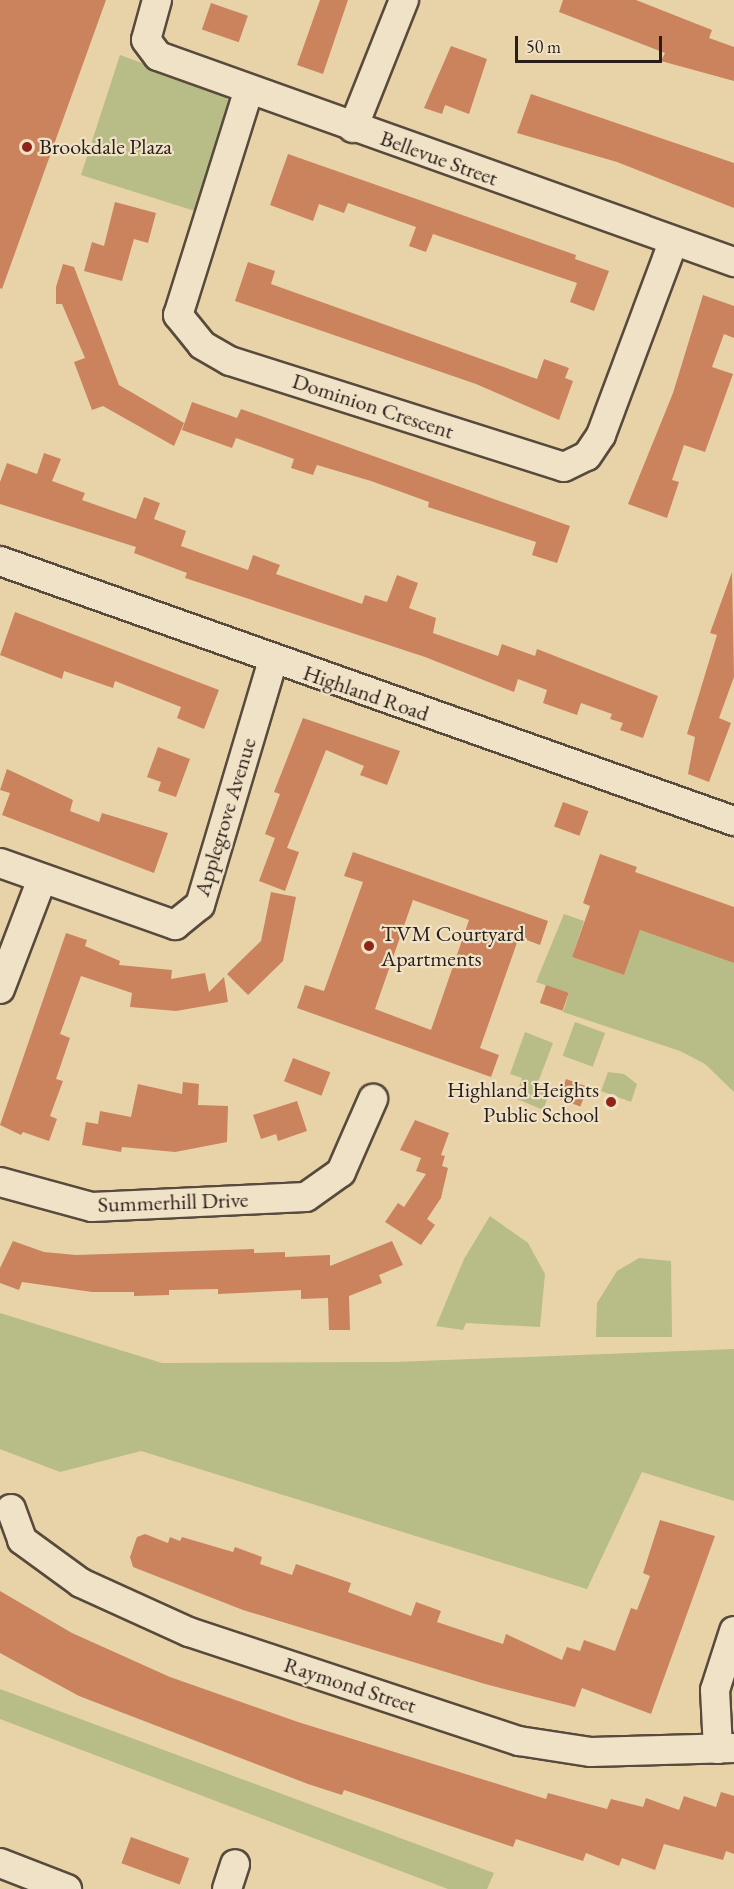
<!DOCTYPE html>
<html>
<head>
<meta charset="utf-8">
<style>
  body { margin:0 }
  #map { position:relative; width:734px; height:1889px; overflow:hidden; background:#e8d3a8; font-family:"EB Garamond",serif }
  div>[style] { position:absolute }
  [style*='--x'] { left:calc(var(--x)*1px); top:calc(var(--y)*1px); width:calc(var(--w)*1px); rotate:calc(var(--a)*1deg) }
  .green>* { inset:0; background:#b8bc86; transform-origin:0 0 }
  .building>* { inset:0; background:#cb835d; transform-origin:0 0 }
  .roads { filter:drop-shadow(2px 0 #584a3c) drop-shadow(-2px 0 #584a3c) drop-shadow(0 2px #584a3c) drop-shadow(0 -2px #584a3c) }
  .minor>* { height:28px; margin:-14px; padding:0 14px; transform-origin:14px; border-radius:14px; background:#f0e2c6 }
  .dots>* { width:16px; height:16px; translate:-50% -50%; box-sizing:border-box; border:3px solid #f0e2c6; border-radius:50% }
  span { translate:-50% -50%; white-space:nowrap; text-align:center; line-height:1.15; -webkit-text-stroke:4.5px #f0e2c6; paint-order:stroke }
  .poi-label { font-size:22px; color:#281d18 }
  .left { translate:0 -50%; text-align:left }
  .right { translate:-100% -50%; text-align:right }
  .street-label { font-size:22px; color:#281d18 }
  .scale { position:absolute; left:515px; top:36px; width:147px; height:27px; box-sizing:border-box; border:3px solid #281d18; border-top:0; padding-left:8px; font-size:18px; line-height:21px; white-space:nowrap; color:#281d18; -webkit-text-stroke:4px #f0e2c6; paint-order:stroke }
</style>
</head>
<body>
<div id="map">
  <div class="green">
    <i style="clip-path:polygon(120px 55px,224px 93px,232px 108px,195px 211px,81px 175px)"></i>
    <i style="clip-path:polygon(564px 914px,584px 921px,572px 957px,624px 975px,640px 930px,734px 963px,734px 1092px,705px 1064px,680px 1051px,563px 1012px,569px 993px,536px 982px)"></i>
    <i style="left:575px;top:1022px;width:32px;height:36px;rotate:20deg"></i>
    <i style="clip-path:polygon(525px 1032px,553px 1043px,537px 1085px,551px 1089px,543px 1110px,515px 1098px,522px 1078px,510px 1074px)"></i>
    <i style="clip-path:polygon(608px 1072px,624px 1074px,637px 1084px,631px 1102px,601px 1091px)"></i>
    <i style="clip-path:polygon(490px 1216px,528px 1243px,545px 1274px,540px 1327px,466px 1323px,463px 1330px,436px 1326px,464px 1259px)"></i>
    <i style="clip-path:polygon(639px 1258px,671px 1261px,672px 1337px,596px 1337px,597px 1303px,617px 1271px)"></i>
    <i style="clip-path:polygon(0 1313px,162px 1363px,394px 1362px,734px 1349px,734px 1501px,642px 1472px,587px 1589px,141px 1451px,60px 1472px,0 1449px)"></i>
    <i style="clip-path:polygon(0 1689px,494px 1873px,487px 1889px,448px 1889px,0 1719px)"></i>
  </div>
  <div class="building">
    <i style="clip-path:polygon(0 0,106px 0,2px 289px,0 288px)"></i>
    <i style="clip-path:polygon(320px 0,348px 0,323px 74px,297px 65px)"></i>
    <i style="clip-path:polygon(563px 0,636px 0,712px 30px,709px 38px,734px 47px,734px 81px,661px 61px,665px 53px,559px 12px)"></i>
    <i style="left:211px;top:3px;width:39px;height:28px;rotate:19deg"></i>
    <i style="clip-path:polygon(451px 46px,487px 59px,469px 114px,445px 105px,442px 114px,424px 108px)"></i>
    <i style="clip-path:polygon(531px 94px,734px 163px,734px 208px,617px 162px,517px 133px)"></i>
    <i style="clip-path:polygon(288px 154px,576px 255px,575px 259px,609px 271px,594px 311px,570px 302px,577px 283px,433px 234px,426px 252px,409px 246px,416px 227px,348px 203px,344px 213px,319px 204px,313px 221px,270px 205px)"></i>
    <i style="clip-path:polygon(115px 202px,156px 213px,148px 243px,134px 239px,122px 281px,84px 271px,92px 242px,104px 246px)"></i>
    <i style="clip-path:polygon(248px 262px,275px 271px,271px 284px,537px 379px,544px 359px,569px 368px,565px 378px,573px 381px,559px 420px,476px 384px,235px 301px)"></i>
    <i style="clip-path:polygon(63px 264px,74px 267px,119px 385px,184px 423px,174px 446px,103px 406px,92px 410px,74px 362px,85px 358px,62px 304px,56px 304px,56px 287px)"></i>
    <i style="clip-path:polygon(703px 295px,734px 306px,734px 338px,724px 334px,712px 367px,733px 374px,705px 452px,684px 445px,672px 480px,679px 482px,667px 518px,628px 504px,673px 393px)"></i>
    <i style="clip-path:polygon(192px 402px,237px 418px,241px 409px,570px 526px,557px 563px,532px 555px,536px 542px,428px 507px,429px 502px,371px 481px,317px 465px,313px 475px,291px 468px,294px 459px,236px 438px,232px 448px,182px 430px)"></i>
    <i style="clip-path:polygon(44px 453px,61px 459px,52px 481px,85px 493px,82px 500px,136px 519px,144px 497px,160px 503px,154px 519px,186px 531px,181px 546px,248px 570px,253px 555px,280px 565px,276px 574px,362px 604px,365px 595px,387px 602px,397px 575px,418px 583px,409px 608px,436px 618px,433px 633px,498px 656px,502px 644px,535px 656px,537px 649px,658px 696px,643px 738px,620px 730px,623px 723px,610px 719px,612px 714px,581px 703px,577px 715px,543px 703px,547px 690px,518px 679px,514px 692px,425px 657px,185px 578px,187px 573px,134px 553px,136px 547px,0 504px,0 482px,7px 463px,37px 474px)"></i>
    <i style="clip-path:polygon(732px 572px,734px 677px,719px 718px,731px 723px,709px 782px,688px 774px,695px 737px,687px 734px,717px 635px,710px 633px)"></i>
    <i style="clip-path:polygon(15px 612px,219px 690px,204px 729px,177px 718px,181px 707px,115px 681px,113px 688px,64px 671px,62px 679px,0 655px)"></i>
    <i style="clip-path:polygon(303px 718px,400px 751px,387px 785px,360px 775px,364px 766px,326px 750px,287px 848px,299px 852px,285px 891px,259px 881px,275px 838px,265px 834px,280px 794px,274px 792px)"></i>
    <i style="clip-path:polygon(158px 747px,190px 759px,176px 797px,158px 791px,161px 782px,147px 777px)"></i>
    <i style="clip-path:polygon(7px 769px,73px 800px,70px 811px,99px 822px,102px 813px,168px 833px,154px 873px,2px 815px,10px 793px,0 790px)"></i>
    <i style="left:563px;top:802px;width:27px;height:26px;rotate:20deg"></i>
    <i style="clip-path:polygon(evenodd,353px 852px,548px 921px,540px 945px,519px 937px,480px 1048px,499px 1055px,491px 1077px,297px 1008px,305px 985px,324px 991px,363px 882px,344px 876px,353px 852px,413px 900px,469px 920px,431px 1030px,375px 1009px,413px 900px)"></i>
    <i style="clip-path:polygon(600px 854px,637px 867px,635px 872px,734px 907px,734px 963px,640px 930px,624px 975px,572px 957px,590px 906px,583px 903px)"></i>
    <i style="clip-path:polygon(271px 892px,296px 897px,283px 961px,248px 995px,227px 974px,261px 941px)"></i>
    <i style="clip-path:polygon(66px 933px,87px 940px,85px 946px,120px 961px,119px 965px,172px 970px,171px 979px,205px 973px,209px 992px,224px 977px,228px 1002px,176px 1011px,130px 1007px,132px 993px,81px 976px,60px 1034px,70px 1038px,56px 1079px,63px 1081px,50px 1116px,57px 1119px,49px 1141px,23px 1132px,21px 1135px,0 1125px)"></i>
    <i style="left:546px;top:985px;width:24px;height:19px;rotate:19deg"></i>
    <i style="left:293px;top:1058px;width:40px;height:25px;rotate:21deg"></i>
    <i style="left:566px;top:1079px;width:23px;height:21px;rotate:20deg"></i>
    <i style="clip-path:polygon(183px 1082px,199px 1084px,198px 1105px,228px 1106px,227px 1142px,175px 1152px,122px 1147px,121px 1152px,82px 1145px,86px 1122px,98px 1124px,100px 1111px,131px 1117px,138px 1084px,182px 1094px)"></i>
    <i style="clip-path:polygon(297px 1101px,307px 1131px,278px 1141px,276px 1134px,261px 1139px,253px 1115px)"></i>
    <i style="clip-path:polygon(415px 1120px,449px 1133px,441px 1155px,445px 1156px,442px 1166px,448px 1168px,441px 1198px,427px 1219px,435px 1225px,421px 1245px,385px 1222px,398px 1203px,404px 1207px,426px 1174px,416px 1171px,421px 1158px,400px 1150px)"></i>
    <i style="clip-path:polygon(13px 1241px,44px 1252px,76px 1255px,254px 1249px,254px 1253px,285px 1252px,285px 1257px,330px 1255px,330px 1266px,392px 1241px,403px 1265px,379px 1275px,382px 1283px,349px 1296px,350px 1330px,329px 1330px,328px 1298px,301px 1299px,301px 1290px,218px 1294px,218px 1289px,169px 1290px,169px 1295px,134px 1296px,134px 1292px,92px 1292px,22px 1282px,19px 1290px,0 1283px,0 1268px)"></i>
    <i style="clip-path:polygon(660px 1520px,715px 1536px,651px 1714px,582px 1688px,575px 1707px,485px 1684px,243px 1610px,133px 1567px,130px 1557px,137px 1537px,145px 1534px,168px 1543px,170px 1537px,180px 1541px,182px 1537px,233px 1552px,235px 1547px,262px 1557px,260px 1564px,292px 1575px,296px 1564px,351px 1583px,348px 1592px,411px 1616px,416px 1602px,441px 1611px,437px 1622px,503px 1644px,506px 1634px,562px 1660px,567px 1647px,580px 1651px,584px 1640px,615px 1651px,631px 1608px,637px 1610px,650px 1576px,643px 1573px)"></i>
    <i style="clip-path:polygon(0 1591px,72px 1633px,170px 1677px,298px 1722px,546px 1799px,548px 1793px,607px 1809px,611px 1799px,643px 1807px,646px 1798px,679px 1810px,684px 1796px,716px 1807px,721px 1792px,734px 1796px,734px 1854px,726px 1851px,723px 1860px,664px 1844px,655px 1870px,622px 1858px,619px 1866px,586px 1853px,583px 1861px,516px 1839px,513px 1847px,344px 1790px,342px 1795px,308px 1784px,79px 1696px,0 1653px)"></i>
    <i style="left:131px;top:1837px;width:62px;height:28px;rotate:20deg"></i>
  </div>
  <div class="roads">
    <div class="minor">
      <i style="--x:157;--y:0;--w:41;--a:105.4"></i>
      <i style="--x:146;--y:40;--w:20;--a:53"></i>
      <i style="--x:158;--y:56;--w:612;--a:19.68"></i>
      <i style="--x:249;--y:89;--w:237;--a:107.4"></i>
      <i style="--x:178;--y:315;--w:38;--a:51"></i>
      <i style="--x:202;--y:345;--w:32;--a:30"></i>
      <i style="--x:230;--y:361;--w:350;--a:17.6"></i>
      <i style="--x:564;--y:467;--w:25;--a:-26"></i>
      <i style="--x:587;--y:456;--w:25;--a:-56"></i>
      <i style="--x:601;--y:435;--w:206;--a:-69.5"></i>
      <i style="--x:353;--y:128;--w:138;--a:-68.3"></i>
      <i style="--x:0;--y:561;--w:779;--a:19.51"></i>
      <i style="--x:0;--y:863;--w:186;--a:19.5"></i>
      <i style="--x:175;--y:925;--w:32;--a:-39"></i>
      <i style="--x:200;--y:905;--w:256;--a:-73.4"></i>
      <i style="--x:0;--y:989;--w:118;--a:-69.1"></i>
      <i style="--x:0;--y:1182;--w:95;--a:15.2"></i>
      <i style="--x:92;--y:1207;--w:214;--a:-2.7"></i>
      <i style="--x:306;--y:1197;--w:43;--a:-35.5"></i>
      <i style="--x:341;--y:1172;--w:80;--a:-66.3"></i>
      <i style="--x:11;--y:1509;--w:33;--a:70"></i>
      <i style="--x:22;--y:1540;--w:73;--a:36.1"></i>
      <i style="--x:81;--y:1583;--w:119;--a:24.4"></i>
      <i style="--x:189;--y:1632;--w:348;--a:18.3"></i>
      <i style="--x:519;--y:1741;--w:73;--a:8.7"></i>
      <i style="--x:591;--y:1752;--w:143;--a:-1.6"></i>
      <i style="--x:718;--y:1749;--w:59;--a:-92.9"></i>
      <i style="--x:715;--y:1690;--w:62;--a:-72.1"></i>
      <i style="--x:0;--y:1863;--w:72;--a:21.2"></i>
      <i style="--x:227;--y:1889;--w:26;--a:-72"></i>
    </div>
  </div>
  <div class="dots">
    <i style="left:27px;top:147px;background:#8f2418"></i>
    <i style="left:369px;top:946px;background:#8f2418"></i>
    <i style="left:611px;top:1102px;background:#8f2418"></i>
  </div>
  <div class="poi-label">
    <span class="left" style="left:39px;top:147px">Brookdale Plaza</span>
    <span class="left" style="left:381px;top:946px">TVM Courtyard<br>Apartments</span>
    <span class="right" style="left:599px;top:1102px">Highland Heights<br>Public School</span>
  </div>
  <div class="street-label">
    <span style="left:439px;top:158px;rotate:20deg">Bellevue Street</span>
    <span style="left:373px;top:406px;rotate:18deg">Dominion Crescent</span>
    <span style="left:366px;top:693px;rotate:19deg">Highland Road</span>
    <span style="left:225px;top:817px;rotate:-73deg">Applegrove Avenue</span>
    <span style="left:173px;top:1202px;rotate:-2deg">Summerhill Drive</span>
    <span style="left:350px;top:1685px;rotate:18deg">Raymond Street</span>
  </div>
  <div class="scale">50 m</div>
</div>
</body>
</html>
